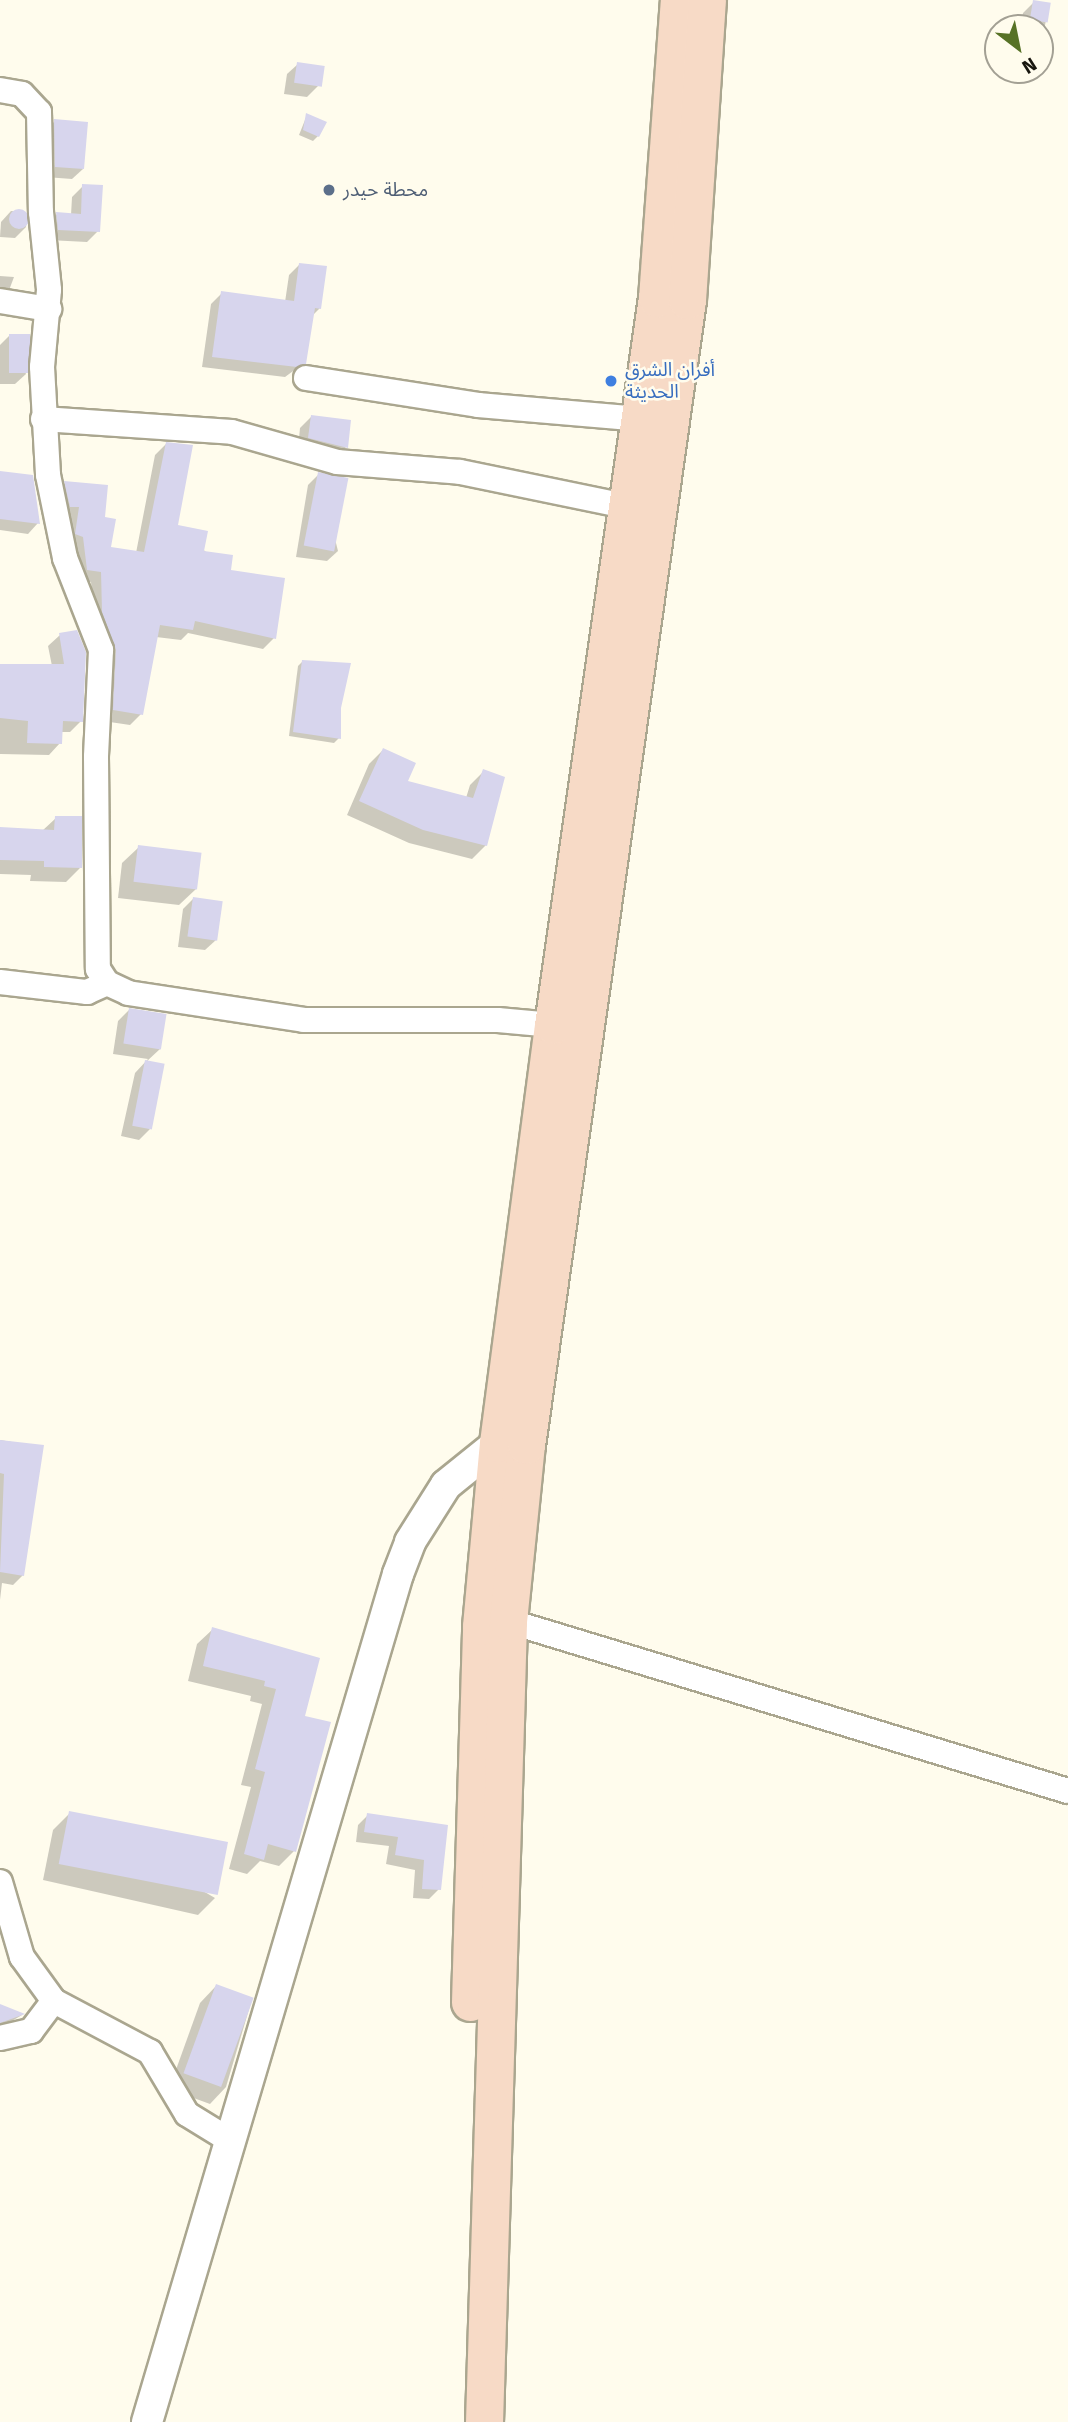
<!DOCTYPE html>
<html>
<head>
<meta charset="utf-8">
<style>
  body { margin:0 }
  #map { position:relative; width:1068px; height:2422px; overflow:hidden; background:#fffced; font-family:"Fira Sans","Noto Sans Arabic",sans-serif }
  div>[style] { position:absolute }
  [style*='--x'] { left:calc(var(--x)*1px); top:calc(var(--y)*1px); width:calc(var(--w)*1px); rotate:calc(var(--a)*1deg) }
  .shadow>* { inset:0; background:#0003 }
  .building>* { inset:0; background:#d7d5ed; transform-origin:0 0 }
  .round { border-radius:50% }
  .roads { filter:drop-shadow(2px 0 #aaa68f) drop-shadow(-2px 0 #aaa68f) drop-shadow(0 2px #aaa68f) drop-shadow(0 -2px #aaa68f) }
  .minor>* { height:24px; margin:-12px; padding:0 12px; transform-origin:12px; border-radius:12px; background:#fff }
  .tertiary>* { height:30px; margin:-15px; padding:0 15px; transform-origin:15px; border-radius:15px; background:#fff }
  .primary>* { height:37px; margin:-18.5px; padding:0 18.5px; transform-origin:18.5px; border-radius:18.5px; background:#f7dac6 }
  .dots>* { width:19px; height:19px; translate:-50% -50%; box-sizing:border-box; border:4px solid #fffced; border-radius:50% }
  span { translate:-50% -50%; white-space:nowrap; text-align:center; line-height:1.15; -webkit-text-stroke:5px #fffced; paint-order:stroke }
  .service-label { font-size:19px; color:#4e5e75 }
  .left { translate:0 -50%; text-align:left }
  .shop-label { font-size:19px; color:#366cbe }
  .north { position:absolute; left:984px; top:14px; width:70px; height:70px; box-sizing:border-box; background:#fffced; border:2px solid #a3a094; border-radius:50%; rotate:148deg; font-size:19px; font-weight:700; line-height:28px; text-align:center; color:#18160e }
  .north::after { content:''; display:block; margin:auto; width:24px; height:32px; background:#577226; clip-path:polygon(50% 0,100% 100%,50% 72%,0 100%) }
</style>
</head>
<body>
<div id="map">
  <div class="shadow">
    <i style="clip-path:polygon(1034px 2px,1049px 4px,1040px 52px,1040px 28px,1030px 28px,1033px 12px,1026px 28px,1020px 28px,1023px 13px)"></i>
    <i style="clip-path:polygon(298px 64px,318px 86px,307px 97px,284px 94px,287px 74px)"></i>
    <i style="clip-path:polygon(307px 115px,318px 136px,313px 141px,299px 135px)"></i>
    <i style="clip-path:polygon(55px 121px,83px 169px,72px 179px,45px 177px,44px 132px)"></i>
    <i style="clip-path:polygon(83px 186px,98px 231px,87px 242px,48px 240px,46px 225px,57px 214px,71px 215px,72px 197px)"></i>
    <i style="clip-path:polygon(11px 211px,24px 212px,26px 227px,15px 238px,0 237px,1px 222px)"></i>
    <i style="clip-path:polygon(299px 265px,320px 308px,312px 316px,304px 363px,285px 377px,202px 367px,211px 304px,222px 293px,285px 302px,289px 275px)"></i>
    <i style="clip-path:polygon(0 276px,14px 277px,8px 293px,0 293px)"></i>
    <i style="clip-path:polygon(10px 335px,26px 374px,15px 384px,0 384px,0 345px)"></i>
    <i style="clip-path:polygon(311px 417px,346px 447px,335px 458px,298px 449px,300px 428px)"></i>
    <i style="clip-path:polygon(166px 444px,176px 526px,229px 572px,274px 638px,263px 649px,188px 633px,181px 640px,156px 637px,141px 714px,130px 725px,103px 721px,91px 582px,76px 580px,54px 494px,65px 483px,103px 519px,109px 548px,136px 553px,155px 455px)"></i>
    <i style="clip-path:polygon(0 473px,38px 523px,28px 534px,0 530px)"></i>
    <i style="clip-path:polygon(319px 474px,338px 551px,327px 561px,296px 557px,308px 485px)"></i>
    <i style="clip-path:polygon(60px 635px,81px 721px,70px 732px,61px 732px,60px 743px,49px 755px,0 754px,0 665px,52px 666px,48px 646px)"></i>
    <i style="clip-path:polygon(303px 661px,340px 708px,339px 738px,334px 743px,289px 736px,298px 666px)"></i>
    <i style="clip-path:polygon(383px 750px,406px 783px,466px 798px,470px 785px,484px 771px,486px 845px,472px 859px,409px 843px,347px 815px,369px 764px)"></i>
    <i style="clip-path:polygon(56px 818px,80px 868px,66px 882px,30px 881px,31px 875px,0 874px,0 829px,42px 831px)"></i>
    <i style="clip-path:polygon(139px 847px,196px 889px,179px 905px,118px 898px,122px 863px)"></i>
    <i style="clip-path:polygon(194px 898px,216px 940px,205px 950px,178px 947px,183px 909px)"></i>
    <i style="clip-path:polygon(129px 1010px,160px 1049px,146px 1062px,150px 1129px,139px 1140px,121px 1136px,135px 1073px,148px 1059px,113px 1054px,118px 1021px)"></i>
    <i style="clip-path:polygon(0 1440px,42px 1447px,23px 1575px,13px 1585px,2px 1583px,0 1600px)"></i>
    <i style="clip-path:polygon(213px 1629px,318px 1659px,303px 1717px,294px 1851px,279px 1866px,260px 1861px,247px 1874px,229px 1869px,251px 1787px,241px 1785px,262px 1704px,250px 1701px,251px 1696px,188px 1681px,197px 1644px)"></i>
    <i style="clip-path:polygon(70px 1813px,215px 1898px,198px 1915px,43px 1880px,53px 1830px)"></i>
    <i style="clip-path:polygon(368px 1815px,446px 1827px,439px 1889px,429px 1899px,413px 1898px,415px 1870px,386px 1864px,389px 1846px,356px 1842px,358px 1825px)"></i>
    <i style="clip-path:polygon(216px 1986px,252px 1999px,226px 2087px,210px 2104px,169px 2089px,200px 2003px)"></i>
    <i style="clip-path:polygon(0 2006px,22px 2015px,0 2028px)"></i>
  </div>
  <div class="building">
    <i style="left:1033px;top:0;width:18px;height:20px;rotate:9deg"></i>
    <i style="left:297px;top:62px;width:28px;height:21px;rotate:8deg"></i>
    <i style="clip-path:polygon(306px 113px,327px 122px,319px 137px,303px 130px)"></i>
    <i style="clip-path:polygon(54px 119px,88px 122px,84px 169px,55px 167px)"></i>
    <i style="clip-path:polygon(82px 184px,103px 185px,100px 232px,58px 230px,56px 212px,81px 214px)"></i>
    <i class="round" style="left:9px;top:209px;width:20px;height:20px"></i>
    <i style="clip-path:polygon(299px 263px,327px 266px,321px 309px,315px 308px,306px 364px,297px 367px,212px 357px,221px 291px,294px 301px)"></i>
    <i style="left:9px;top:334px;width:21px;height:39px"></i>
    <i style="clip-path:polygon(311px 415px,351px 420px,348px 448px,308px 438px)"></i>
    <i style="clip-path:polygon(166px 442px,193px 445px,178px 525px,208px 531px,204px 551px,233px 555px,231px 570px,285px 578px,276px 639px,195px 621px,193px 630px,160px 625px,143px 715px,113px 710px,116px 650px,102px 612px,101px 572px,87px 570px,83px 537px,75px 534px,79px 507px,70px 507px,64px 481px,108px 485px,105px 517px,116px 519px,111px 547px,144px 552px)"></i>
    <i style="clip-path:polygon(0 471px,33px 475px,40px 524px,0 519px)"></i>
    <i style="left:318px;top:472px;width:31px;height:75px;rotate:11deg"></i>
    <i style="clip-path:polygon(77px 630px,86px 652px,83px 722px,63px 721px,62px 744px,27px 743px,28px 721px,0 718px,0 664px,64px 664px,59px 633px)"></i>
    <i style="clip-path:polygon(302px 660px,351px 663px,341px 708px,341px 739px,293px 732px)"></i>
    <i style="clip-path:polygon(383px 748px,416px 763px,408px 781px,473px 798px,483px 769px,505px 777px,487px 846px,423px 830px,359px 801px)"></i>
    <i style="clip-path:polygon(55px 816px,82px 816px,82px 868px,44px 867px,44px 861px,0 860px,0 827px,54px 830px)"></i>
    <i style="left:138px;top:845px;width:64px;height:37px;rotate:7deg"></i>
    <i style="left:193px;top:897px;width:30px;height:40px;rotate:8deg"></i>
    <i style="left:129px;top:1008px;width:38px;height:36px;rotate:9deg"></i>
    <i style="left:145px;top:1060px;width:20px;height:67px;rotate:11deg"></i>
    <i style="clip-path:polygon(0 1440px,44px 1445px,24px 1576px,0 1572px,4px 1474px,0 1473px)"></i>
    <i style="clip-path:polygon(212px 1627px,320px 1658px,305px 1716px,331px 1722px,296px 1852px,268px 1844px,264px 1860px,244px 1854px,265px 1772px,255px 1769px,276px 1689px,264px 1686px,265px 1681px,203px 1666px)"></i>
    <i style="left:69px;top:1811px;width:162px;height:54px;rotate:11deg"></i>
    <i style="clip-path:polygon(367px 1813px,448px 1825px,441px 1890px,422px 1889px,424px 1860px,395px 1855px,398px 1837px,364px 1832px)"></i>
    <i style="left:216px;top:1984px;width:40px;height:95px;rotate:20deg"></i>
    <i style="clip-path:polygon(0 2004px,25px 2014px,0 2023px)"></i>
  </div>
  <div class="roads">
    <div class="minor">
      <i style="--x:0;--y:90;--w:22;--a:10"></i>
      <i style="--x:22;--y:94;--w:25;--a:47"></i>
      <i style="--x:39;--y:112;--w:100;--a:88.9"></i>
      <i style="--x:41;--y:212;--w:78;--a:84.1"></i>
      <i style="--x:49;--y:290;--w:77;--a:95.2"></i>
      <i style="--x:42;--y:367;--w:108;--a:86.8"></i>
      <i style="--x:48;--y:475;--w:85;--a:78.4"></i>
      <i style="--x:65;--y:558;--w:99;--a:68.6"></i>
      <i style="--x:101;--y:650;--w:107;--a:92.7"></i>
      <i style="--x:96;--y:757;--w:212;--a:89.5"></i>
      <i style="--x:98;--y:969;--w:17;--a:57"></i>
      <i style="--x:107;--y:983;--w:23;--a:25"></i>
      <i style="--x:128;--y:993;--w:178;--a:8.7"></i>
      <i style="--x:304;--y:1020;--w:194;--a:0"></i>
      <i style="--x:498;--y:1020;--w:55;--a:5.2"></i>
      <i style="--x:0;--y:301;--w:50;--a:9.3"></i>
      <i style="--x:306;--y:378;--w:174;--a:8.9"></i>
      <i style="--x:478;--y:405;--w:165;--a:4.9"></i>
      <i style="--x:43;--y:419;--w:189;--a:3.9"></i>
      <i style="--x:232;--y:432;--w:109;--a:15.9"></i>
      <i style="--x:337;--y:462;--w:123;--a:4.6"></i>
      <i style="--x:460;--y:472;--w:174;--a:11.6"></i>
      <i style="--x:0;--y:982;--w:88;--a:6.6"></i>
      <i style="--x:87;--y:992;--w:22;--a:-24"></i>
      <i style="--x:508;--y:1621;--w:585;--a:16.89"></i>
      <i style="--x:0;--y:1882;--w:78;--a:73.7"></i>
      <i style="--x:22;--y:1957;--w:54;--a:54"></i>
      <i style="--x:0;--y:2038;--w:32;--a:-13"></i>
      <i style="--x:31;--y:2031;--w:38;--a:-53"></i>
      <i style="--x:54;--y:2001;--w:109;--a:28"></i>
      <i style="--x:150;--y:2052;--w:72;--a:59.2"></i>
      <i style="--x:187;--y:2114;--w:52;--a:31.5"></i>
    </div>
    <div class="tertiary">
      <i style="--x:147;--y:2422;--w:884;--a:-73.51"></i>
      <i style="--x:398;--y:1574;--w:34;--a:-69"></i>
      <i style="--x:410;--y:1542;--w:67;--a:-57.7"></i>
      <i style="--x:446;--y:1485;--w:67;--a:-38.9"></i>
    </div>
    <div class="primary">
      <i style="--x:470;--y:2002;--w:376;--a:-88.3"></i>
      <i style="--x:481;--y:1626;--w:184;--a:-84.7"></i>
      <i style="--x:498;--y:1443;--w:422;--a:-82.5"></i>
      <i style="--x:553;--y:1025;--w:734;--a:-81.86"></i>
      <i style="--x:657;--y:298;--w:299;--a:-85.8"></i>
      <i style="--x:484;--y:2422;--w:801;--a:-88.28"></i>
      <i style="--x:508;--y:1621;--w:177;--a:-84.2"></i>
      <i style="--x:526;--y:1445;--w:1156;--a:-82"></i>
      <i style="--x:687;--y:300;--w:301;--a:-86.2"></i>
    </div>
  </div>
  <div class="dots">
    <i style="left:329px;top:190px;background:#5c6f8a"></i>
    <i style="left:611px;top:381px;background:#3f7fe0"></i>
  </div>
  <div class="service-label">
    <span class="left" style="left:343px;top:190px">محطة حيدر</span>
  </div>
  <div class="shop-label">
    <span class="left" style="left:625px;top:381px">أفران الشرق<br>الحديثة</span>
  </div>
  <div class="north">N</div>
</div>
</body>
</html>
